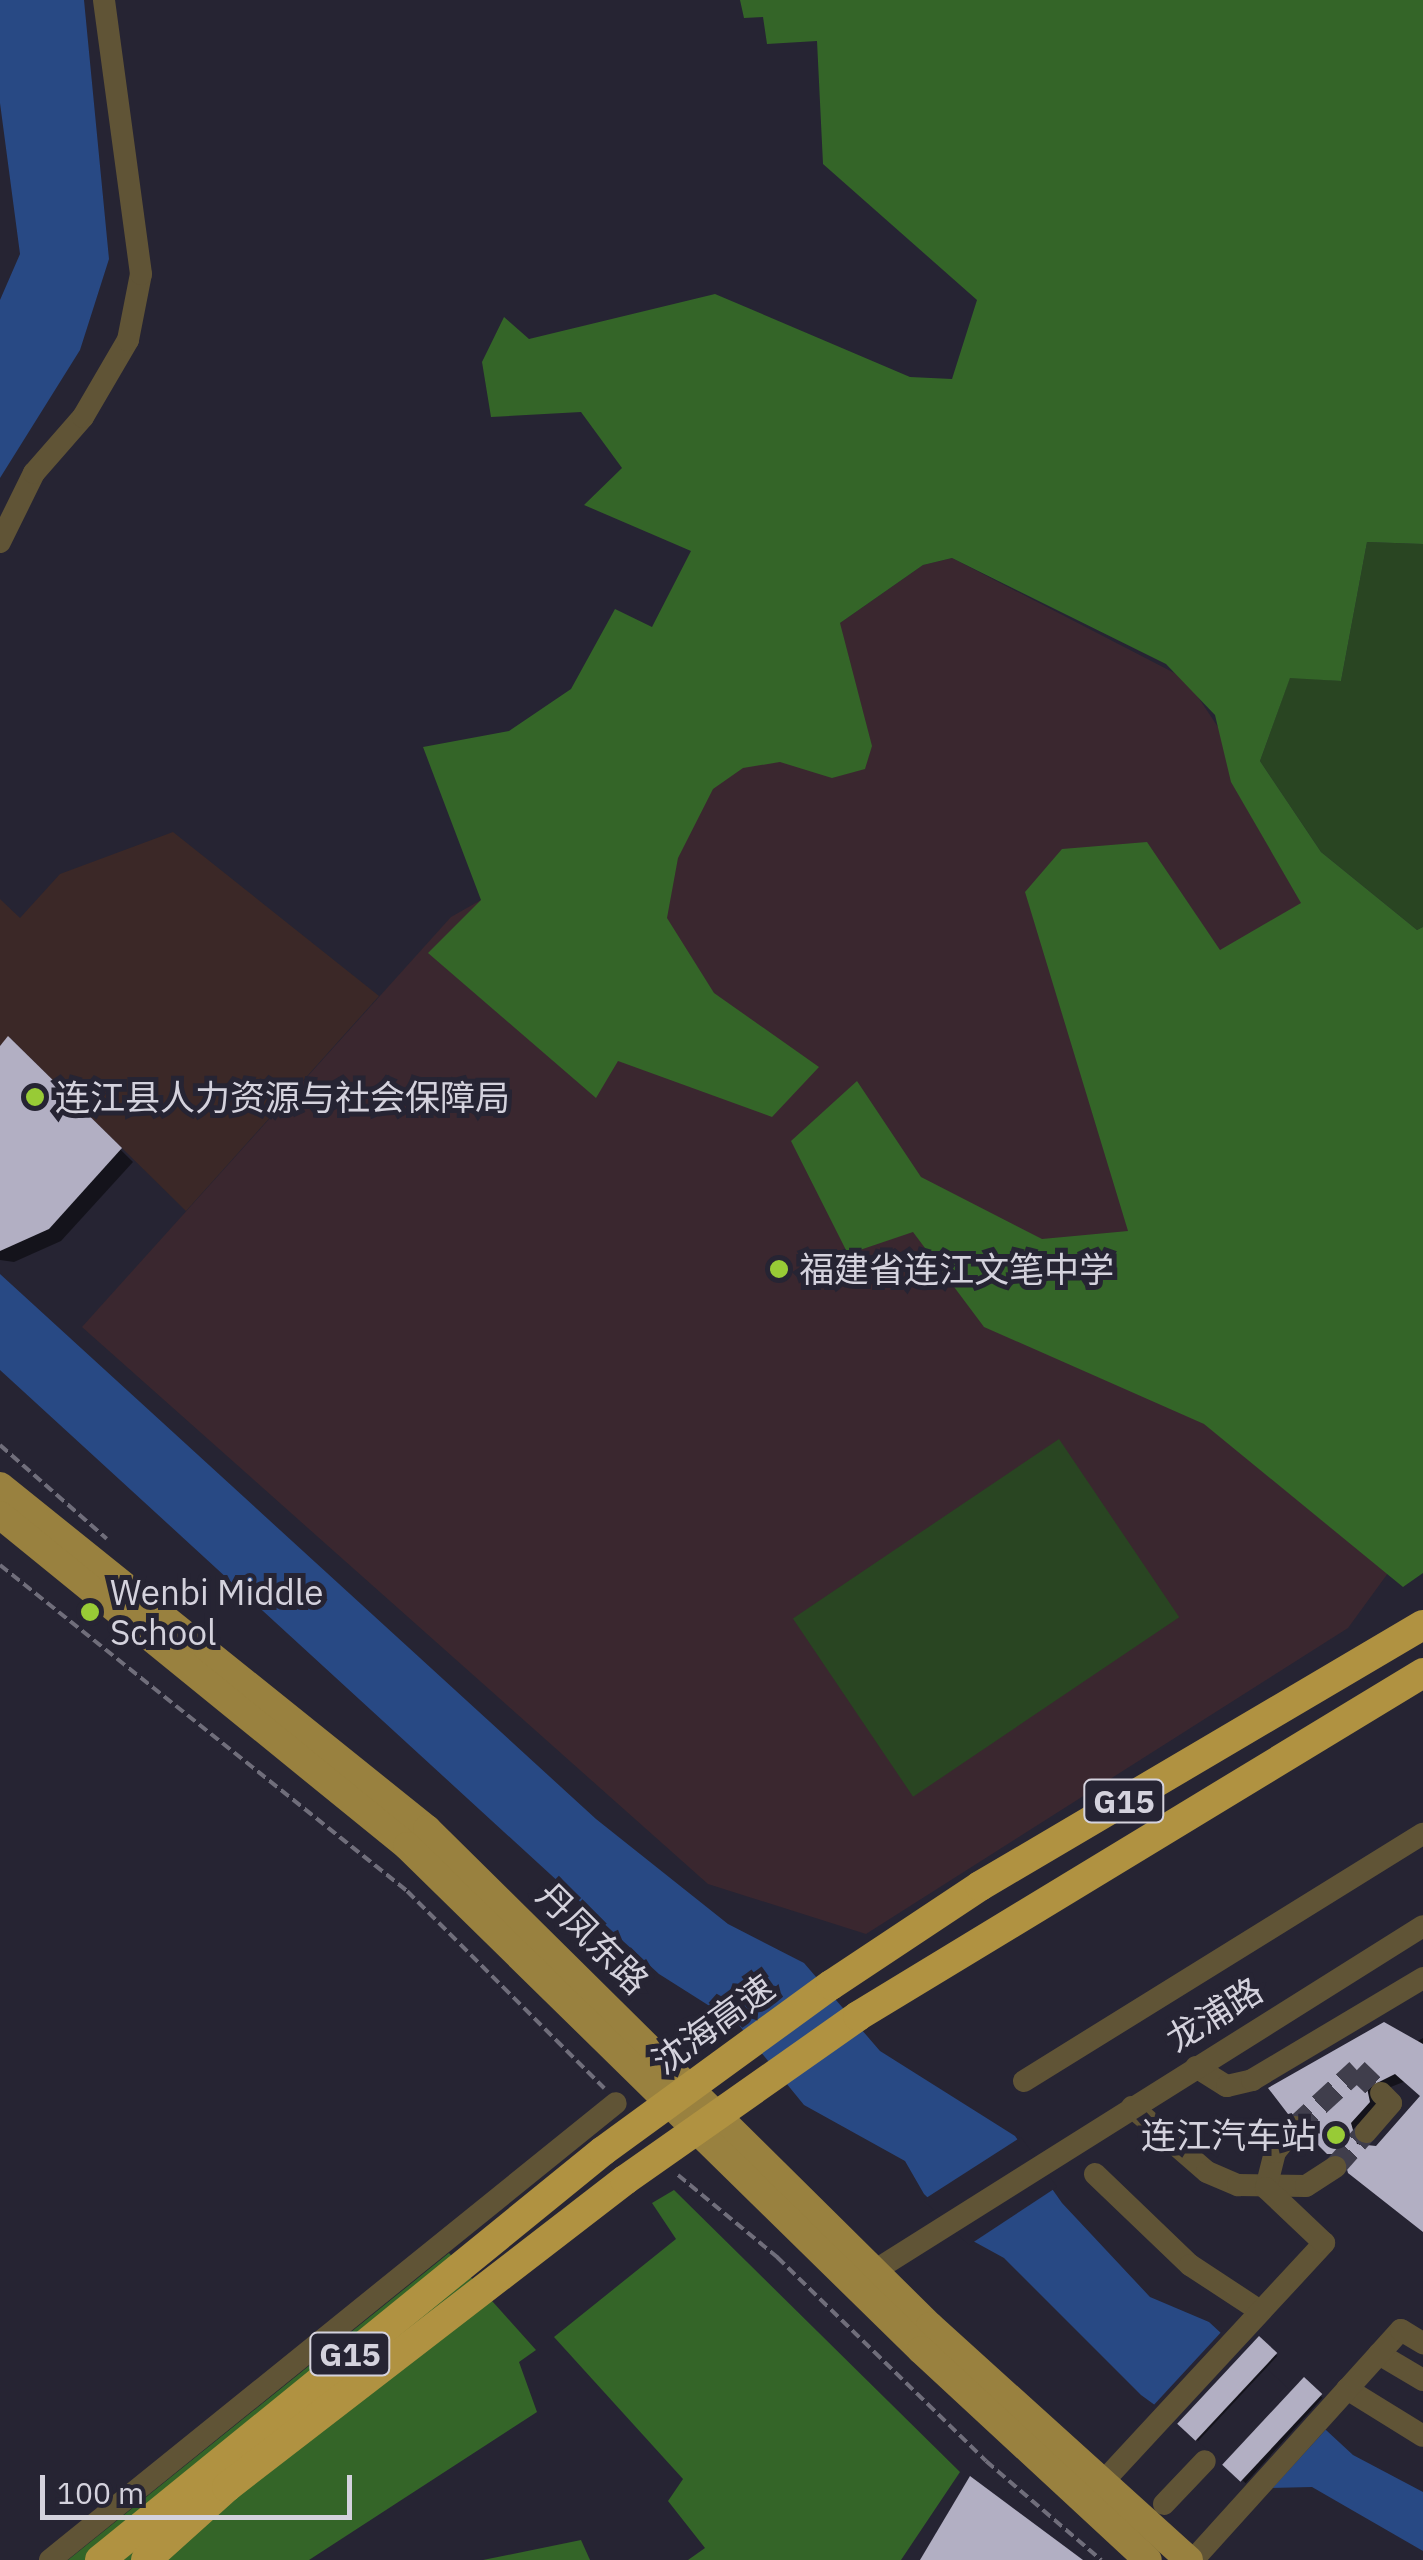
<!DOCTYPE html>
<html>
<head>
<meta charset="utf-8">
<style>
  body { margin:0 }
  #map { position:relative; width:1423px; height:2560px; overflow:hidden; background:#262433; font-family:"IBM Plex Sans","Noto Sans SC",sans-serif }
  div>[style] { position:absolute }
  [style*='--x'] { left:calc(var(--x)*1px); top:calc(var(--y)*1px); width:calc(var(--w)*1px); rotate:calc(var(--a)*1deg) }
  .commercial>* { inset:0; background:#3b2827 }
  .education>* { inset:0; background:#3a272f }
  .green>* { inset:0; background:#294522; transform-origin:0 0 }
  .forest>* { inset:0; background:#346528 }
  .water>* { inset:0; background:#284984 }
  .pier>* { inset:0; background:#262433 }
  .shadow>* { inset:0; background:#0007; transform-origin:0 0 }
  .building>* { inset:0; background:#b2afc3; transform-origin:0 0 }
  .minor-tunnel>* { height:22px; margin-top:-11px; transform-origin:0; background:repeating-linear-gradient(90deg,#403e4c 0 22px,transparent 0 33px) }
  .path>* { height:4px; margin-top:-2px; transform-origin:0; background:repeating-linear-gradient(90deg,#706e7b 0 10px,transparent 0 15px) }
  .minor>* { height:22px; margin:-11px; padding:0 11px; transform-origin:11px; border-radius:11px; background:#605436 }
  .major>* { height:28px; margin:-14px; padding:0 14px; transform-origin:14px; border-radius:14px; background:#99813f }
  .highway>* { height:30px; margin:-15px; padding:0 15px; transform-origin:15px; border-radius:15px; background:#b09241 }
  .dots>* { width:28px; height:28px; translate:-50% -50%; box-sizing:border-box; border:5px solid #262433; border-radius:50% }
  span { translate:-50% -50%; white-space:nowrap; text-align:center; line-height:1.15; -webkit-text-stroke:10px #262433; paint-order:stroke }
  .shield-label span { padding:2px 8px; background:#262433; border:2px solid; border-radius:8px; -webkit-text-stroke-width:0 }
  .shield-label { font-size:32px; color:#d4d2dd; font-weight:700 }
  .poi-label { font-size:35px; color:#d4d2dd }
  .left { translate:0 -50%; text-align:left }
  .right { translate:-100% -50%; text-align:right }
  .street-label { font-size:35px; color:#d4d2dd }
  .scale { position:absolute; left:40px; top:2475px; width:312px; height:45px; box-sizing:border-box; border:5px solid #d4d2dd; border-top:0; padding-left:12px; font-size:30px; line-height:35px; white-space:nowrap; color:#d4d2dd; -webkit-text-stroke:8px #262433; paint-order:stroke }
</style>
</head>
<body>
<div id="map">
  <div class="commercial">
    <i style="clip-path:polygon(173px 832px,379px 996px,186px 1211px,9px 1037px,0 1046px,0 899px,20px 918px,60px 874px)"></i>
  </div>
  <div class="education">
    <i style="clip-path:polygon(952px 558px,1186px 679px,1324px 886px,1423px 1525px,1348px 1628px,866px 1934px,708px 1884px,82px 1327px,451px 917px,689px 782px,840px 623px,923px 565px)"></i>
  </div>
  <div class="green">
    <i style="clip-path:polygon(1367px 542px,1423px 544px,1423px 927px,1417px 930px,1321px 852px,1260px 761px,1290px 677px,1341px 681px)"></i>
    <i style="left:1059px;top:1439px;width:215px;height:321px;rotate:56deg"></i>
  </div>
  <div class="forest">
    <i style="clip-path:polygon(740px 0,1423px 0,1423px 544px,1367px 542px,1341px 681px,1290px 678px,1260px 761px,1321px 852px,1417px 930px,1423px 927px,1423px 1573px,1403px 1587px,1204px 1424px,984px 1327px,913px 1232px,848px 1254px,791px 1141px,857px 1081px,921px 1177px,1042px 1239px,1128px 1231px,1025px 892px,1062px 849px,1147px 842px,1220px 950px,1301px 903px,1231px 782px,1215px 715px,1166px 664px,952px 558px,923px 565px,840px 623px,872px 746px,865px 769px,832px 778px,780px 762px,743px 768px,713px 789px,678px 858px,667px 918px,714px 993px,819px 1067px,772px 1117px,618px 1061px,596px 1098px,428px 953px,481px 900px,423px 747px,509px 731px,571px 689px,615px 609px,652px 627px,691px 551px,584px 505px,622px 468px,581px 412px,491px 417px,482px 362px,504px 317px,529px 339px,715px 294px,910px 377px,952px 379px,977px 300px,823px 164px,817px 41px,767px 44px,763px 17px,744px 18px)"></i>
    <i style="clip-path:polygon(674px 2190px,960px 2472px,901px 2560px,688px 2560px,705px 2548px,668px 2501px,683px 2479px,554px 2337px,676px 2239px,652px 2203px)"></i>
    <i style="clip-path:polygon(449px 2253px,536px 2350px,519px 2362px,537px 2412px,309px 2560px,68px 2560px)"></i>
    <i style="clip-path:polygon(581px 2540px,590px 2560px,483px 2560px)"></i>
  </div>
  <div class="water">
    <i style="clip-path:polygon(0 0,84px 0,109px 259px,80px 350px,0 478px,0 300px,20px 254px,0 103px)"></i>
    <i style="clip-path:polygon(0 1274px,596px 1819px,728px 1924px,804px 1963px,880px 2051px,1015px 2136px,1062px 2203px,1150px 2297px,1209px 2322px,1353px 2455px,1423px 2492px,1423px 2551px,1312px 2487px,1269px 2488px,1141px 2395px,1004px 2258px,973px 2241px,924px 2194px,905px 2161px,804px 2105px,738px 2024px,659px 1974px,0 1370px)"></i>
  </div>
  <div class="pier">
    <i style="clip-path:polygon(1021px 2137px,1057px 2187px,969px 2245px,923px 2200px)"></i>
    <i style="clip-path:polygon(1224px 2329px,1329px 2426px,1268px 2493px,1151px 2408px)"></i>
  </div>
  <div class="shadow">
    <i style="clip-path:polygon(9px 1040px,133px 1162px,61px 1241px,14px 1262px,0 1260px,0 1050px)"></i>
    <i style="clip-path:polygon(evenodd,1423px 2038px,1423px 2228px,1339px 2162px,1310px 2134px,1308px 2123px,1290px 2112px,1423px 2038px,1406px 2081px,1423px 2096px,1377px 2148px,1360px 2147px,1359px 2133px,1377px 2112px,1378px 2092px,1406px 2081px)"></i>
    <i style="left:1259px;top:2339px;width:25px;height:116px;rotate:43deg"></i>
    <i style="left:1304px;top:2381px;width:25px;height:115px;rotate:42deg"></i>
  </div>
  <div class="building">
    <i style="clip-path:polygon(8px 1036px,122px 1148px,49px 1229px,0 1251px,0 1046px)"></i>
    <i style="clip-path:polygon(evenodd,1384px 2022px,1423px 2044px,1423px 2232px,1348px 2173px,1343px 2154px,1327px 2154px,1308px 2135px,1305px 2116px,1288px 2114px,1268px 2088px,1384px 2022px,1395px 2074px,1420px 2096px,1376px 2146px,1357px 2144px,1351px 2123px,1370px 2102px,1367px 2088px,1395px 2074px)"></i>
    <i style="left:1259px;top:2336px;width:25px;height:120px;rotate:43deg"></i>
    <i style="left:1304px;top:2377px;width:25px;height:120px;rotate:43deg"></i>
    <i style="clip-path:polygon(970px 2476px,1083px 2560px,920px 2560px)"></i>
  </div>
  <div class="minor-tunnel">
    <i style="--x:1295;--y:2127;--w:84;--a:-42.6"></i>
    <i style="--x:1357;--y:2070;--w:33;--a:44"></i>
    <i style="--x:1335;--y:2167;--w:47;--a:-48.5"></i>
  </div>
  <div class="path">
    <i style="--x:0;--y:1445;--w:142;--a:41.3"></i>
    <i style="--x:0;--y:1565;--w:521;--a:38.69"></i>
    <i style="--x:407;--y:1891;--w:279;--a:45"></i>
    <i style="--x:678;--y:2175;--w:129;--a:39.6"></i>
    <i style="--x:777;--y:2257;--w:292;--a:44.3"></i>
    <i style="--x:986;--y:2461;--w:152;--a:40.7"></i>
  </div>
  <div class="minor">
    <i style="--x:0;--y:542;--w:77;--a:-63.8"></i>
    <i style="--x:34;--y:473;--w:74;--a:-48.8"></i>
    <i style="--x:83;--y:417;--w:89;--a:-59.7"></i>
    <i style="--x:128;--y:340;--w:67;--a:-78.9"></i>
    <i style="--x:141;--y:274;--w:276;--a:-97.7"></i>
    <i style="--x:1196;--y:2067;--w:36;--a:32"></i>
    <i style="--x:1227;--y:2086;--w:26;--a:-13"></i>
    <i style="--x:1252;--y:2080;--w:199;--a:-30.8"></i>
    <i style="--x:1024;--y:2081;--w:469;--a:-31.8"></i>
    <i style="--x:1132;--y:2107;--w:99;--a:40.9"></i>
    <i style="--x:1207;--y:2172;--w:34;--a:23"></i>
    <i style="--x:1238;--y:2185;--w:68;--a:0.8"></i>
    <i style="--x:1306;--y:2186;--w:35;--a:-33"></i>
    <i style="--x:1366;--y:2132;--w:38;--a:-49"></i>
    <i style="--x:1391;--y:2103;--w:14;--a:-135"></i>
    <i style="--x:1095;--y:2174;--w:132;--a:43.8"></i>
    <i style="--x:1190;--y:2265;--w:84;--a:33.3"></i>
    <i style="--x:1266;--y:2188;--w:37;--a:-76"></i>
    <i style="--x:1275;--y:2152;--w:32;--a:-51"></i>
    <i style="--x:863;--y:2278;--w:661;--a:-32.15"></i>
    <i style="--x:1379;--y:2354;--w:51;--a:30.6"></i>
    <i style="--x:1347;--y:2389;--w:89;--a:31.7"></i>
    <i style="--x:1100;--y:2485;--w:330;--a:-47.2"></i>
    <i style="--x:1324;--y:2243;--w:80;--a:-136.5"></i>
    <i style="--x:1164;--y:2504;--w:59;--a:-46.4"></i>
    <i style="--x:50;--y:2560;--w:727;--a:-38.92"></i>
    <i style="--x:1193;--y:2560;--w:310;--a:-47.9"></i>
    <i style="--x:1401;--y:2330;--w:26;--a:31"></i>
  </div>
  <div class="major">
    <i style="--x:0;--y:1486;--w:548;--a:38.77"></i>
    <i style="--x:427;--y:1829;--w:707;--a:44.66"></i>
    <i style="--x:930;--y:2326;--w:349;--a:42.1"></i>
    <i style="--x:0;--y:1515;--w:525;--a:39.12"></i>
    <i style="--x:407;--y:1846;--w:720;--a:44.44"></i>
    <i style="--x:921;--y:2350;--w:309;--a:42.8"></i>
  </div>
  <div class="highway">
    <i style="--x:100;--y:2560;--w:648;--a:-39.12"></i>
    <i style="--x:603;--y:2151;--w:282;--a:-36.1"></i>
    <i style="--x:831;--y:1985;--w:179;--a:-33.6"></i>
    <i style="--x:980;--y:1886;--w:514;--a:-30.51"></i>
    <i style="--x:146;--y:2560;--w:109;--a:-42"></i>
    <i style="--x:227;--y:2487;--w:503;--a:-37.65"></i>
    <i style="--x:625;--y:2180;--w:285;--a:-35.1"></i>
    <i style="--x:858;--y:2016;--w:661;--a:-31.26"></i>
  </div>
  <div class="dots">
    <i style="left:35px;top:1097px;background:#98cb36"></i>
    <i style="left:779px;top:1269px;background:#98cb36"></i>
    <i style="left:90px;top:1612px;background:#98cb36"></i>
    <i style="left:1336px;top:2135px;background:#98cb36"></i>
  </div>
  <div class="shield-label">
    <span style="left:1124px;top:1801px">G15</span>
    <span style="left:350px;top:2354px">G15</span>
  </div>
  <div class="poi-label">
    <span class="left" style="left:55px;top:1097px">连江县人力资源与社会保障局</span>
    <span class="left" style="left:799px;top:1269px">福建省连江文笔中学</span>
    <span class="left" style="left:110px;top:1612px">Wenbi Middle<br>School</span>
    <span class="right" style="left:1316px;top:2135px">连江汽车站</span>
  </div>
  <div class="street-label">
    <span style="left:593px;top:1938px;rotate:45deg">丹凤东路</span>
    <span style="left:1214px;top:2014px;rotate:-32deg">龙浦路</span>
    <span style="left:713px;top:2024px;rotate:-36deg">沈海高速</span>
  </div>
  <div class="scale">100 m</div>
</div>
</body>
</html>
